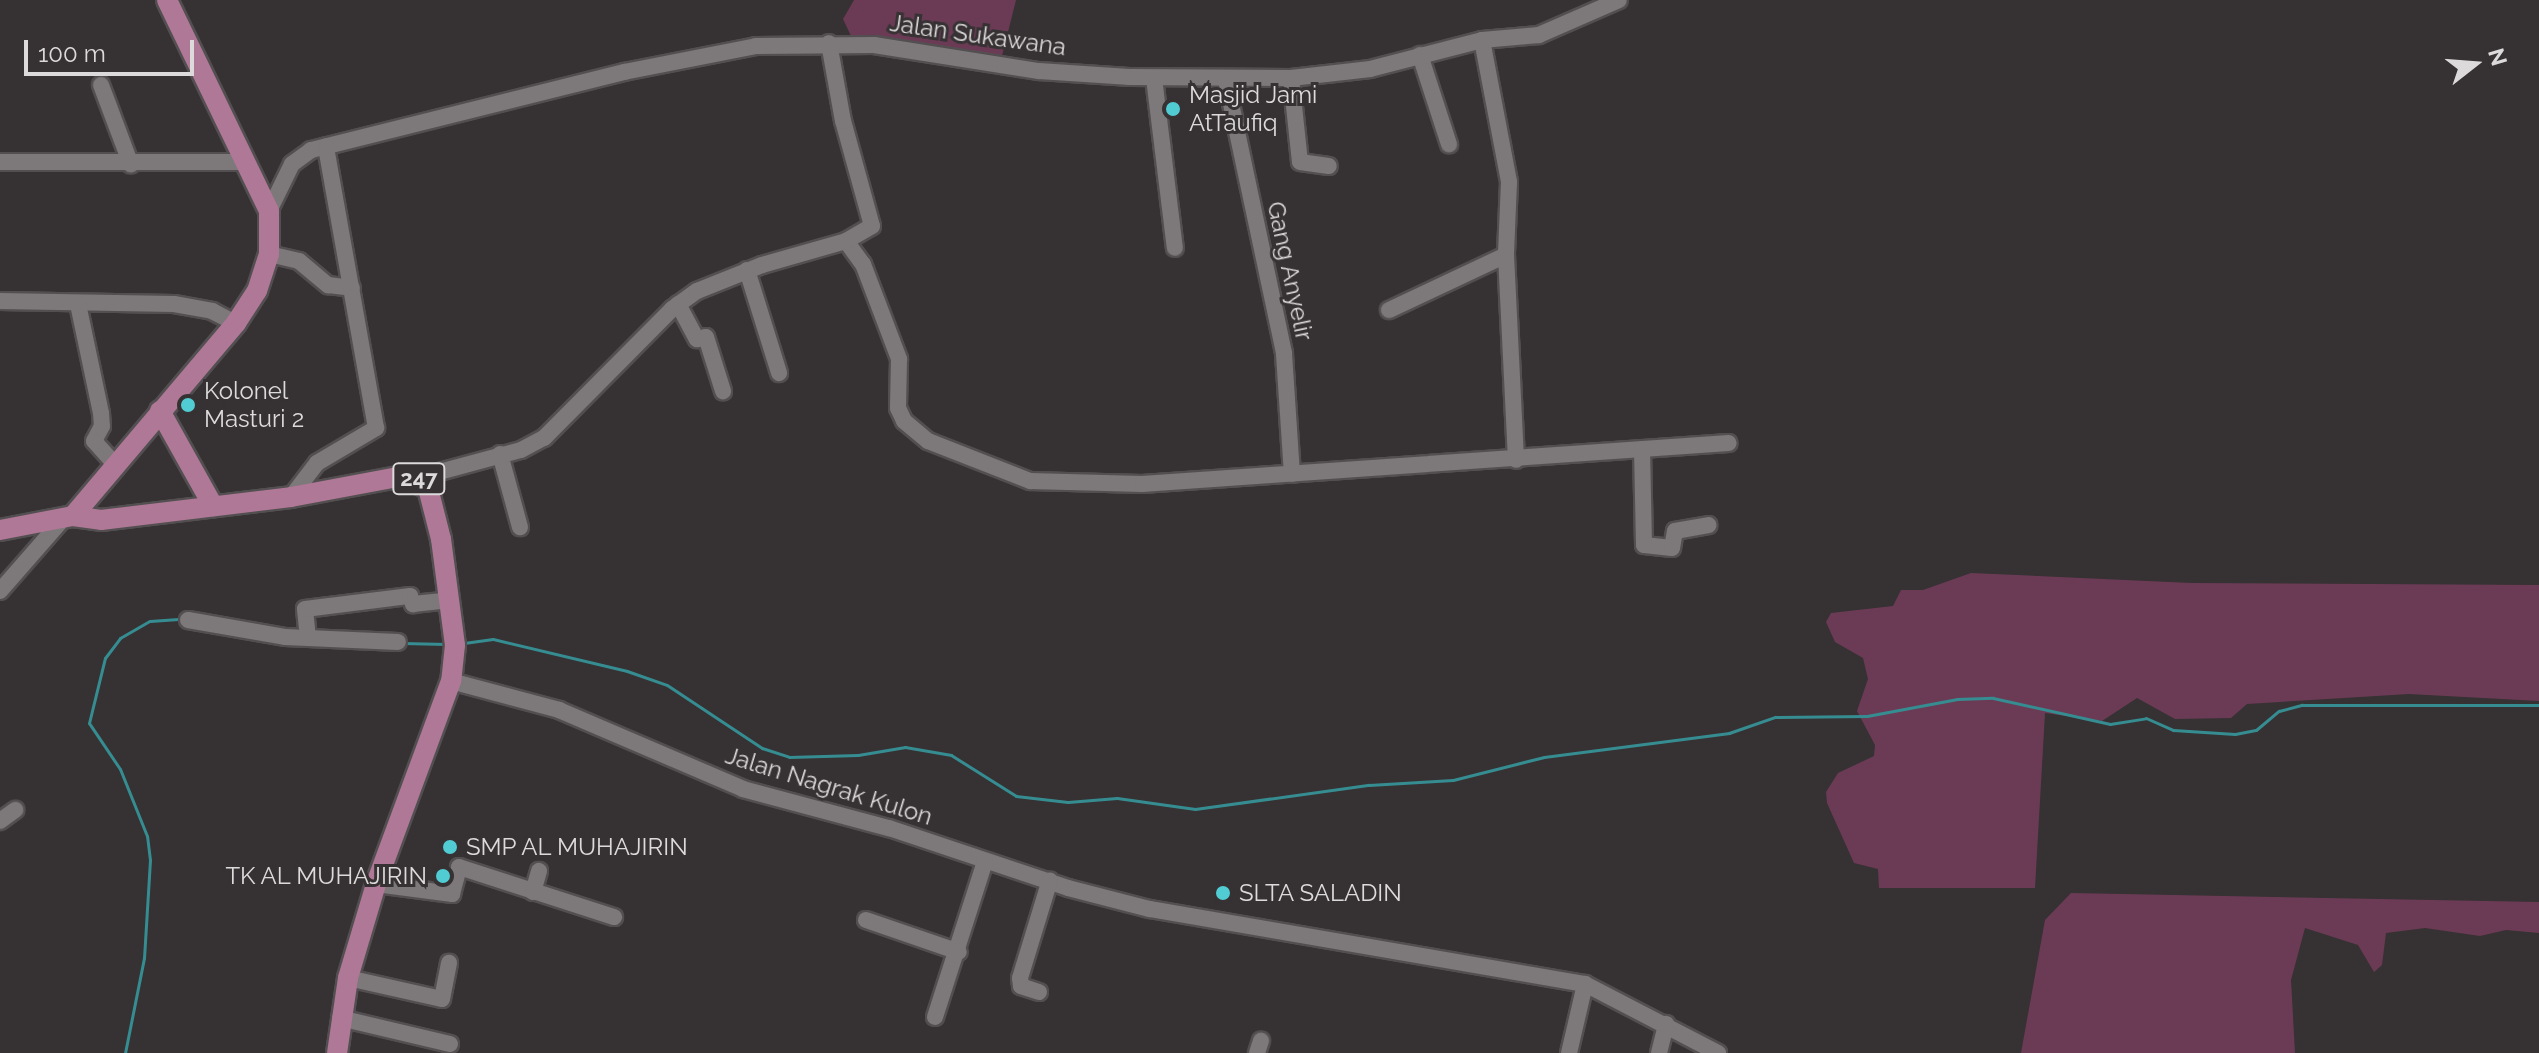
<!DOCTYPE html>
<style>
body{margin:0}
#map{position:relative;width:2539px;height:1053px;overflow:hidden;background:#363133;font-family:Raleway,sans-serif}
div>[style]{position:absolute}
.green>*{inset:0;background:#6b3b55}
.stream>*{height:3px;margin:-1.5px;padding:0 1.5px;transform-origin:1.5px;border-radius:1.5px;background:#368d91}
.roads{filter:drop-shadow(2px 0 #534f51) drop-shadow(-2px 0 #534f51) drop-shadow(0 2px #534f51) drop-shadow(0 -2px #534f51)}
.minor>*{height:16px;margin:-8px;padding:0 8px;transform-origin:8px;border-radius:8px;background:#7d787a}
.major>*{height:20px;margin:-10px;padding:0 10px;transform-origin:10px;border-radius:10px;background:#af7896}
.dots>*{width:22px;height:22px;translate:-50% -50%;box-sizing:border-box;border:4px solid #363133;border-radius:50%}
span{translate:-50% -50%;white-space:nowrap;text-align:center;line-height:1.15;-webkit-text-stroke:6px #363133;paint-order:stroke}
.shield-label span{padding:2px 6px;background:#363133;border:2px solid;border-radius:6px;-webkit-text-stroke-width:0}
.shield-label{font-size:22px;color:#dddadb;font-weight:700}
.street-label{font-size:24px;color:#dddadb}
.poi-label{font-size:24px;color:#dddadb}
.left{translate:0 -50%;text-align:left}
.right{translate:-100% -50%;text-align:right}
.north{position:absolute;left:2435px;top:24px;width:80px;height:80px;-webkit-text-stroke:6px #363133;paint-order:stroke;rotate:73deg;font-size:22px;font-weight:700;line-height:32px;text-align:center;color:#dddadb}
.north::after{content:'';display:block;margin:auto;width:28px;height:36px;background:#dddadb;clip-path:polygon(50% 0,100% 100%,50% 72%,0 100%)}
.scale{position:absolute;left:24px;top:40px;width:170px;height:36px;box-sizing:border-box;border:4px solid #dddadb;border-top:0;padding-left:10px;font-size:24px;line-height:28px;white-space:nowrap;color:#dddadb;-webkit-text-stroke:6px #363133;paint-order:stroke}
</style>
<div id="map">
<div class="green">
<i style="clip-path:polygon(854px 0,1016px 0,1002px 56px,851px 36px,843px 19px)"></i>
<i style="clip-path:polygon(1971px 573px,2191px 583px,2539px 585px,2539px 701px,2409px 694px,2247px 704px,2231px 718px,2175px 719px,2137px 698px,2102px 721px,2045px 713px,2035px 888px,1879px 888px,1878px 869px,1854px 863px,1827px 803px,1826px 792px,1838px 773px,1874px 756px,1875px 745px,1857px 711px,1868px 679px,1863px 658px,1835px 642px,1826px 622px,1831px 613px,1893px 606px,1901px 590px,1923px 590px)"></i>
<i style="clip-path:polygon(2071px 893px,2539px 902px,2539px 933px,2506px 930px,2480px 936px,2425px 928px,2386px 933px,2382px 965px,2374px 972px,2358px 945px,2305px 928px,2291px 980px,2295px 1053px,2021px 1053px,2045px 920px)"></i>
</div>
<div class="stream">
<i style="left:402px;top:643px;width:44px;rotate:1.3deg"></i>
<i style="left:464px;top:643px;width:29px;rotate:-8deg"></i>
<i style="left:493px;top:639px;width:138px;rotate:13.4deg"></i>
<i style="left:627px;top:671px;width:42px;rotate:19.3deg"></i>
<i style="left:667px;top:685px;width:114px;rotate:33.6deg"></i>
<i style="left:762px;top:748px;width:28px;rotate:18deg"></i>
<i style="left:789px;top:757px;width:69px;rotate:-1.7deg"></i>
<i style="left:858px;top:755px;width:48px;rotate:-9.7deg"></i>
<i style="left:905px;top:747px;width:47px;rotate:9.9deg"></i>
<i style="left:951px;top:755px;width:77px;rotate:32.2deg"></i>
<i style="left:1016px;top:796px;width:52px;rotate:6.6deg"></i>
<i style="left:1068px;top:802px;width:49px;rotate:-4.7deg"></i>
<i style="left:1117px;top:798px;width:79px;rotate:8deg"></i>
<i style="left:1195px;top:809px;width:176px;rotate:-7.9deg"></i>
<i style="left:1369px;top:785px;width:84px;rotate:-3.4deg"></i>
<i style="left:1453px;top:780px;width:94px;rotate:-14.2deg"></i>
<i style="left:1544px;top:757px;width:187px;rotate:-7.4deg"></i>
<i style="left:1729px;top:733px;width:49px;rotate:-19.2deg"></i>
<i style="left:1775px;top:717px;width:92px;rotate:-0.6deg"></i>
<i style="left:1867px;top:716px;width:92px;rotate:-10.7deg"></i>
<i style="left:1957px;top:699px;width:36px;rotate:-2deg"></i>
<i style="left:1993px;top:698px;width:120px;rotate:12.5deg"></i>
<i style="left:2110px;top:724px;width:36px;rotate:-9deg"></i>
<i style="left:2146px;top:718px;width:30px;rotate:24deg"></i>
<i style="left:2173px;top:730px;width:62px;rotate:3.7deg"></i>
<i style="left:2235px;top:734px;width:21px;rotate:-11deg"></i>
<i style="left:2256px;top:730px;width:30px;rotate:-40deg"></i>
<i style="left:2279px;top:711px;width:24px;rotate:-15deg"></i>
<i style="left:2302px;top:705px;width:237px"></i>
<i style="left:125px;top:1053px;width:97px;rotate:-78.7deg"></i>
<i style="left:144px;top:958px;width:98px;rotate:-86.5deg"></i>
<i style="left:150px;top:860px;width:24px;rotate:-97deg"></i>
<i style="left:147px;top:836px;width:72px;rotate:-111.9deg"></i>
<i style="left:120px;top:769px;width:55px;rotate:-124deg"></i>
<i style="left:89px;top:723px;width:67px;rotate:-76.2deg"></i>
<i style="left:105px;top:658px;width:25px;rotate:-53deg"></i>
<i style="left:120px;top:638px;width:34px;rotate:-30deg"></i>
<i style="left:150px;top:621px;width:32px;rotate:-4deg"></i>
</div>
<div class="roads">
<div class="minor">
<i style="left:1482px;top:40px;width:145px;rotate:79.2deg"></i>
<i style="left:1509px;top:182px;width:73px;rotate:92.4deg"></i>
<i style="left:1506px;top:255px;width:205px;rotate:87.2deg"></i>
<i style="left:1420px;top:55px;width:94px;rotate:72deg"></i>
<i style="left:1154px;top:78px;width:171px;rotate:83deg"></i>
<i style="left:1291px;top:78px;width:84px;rotate:83.9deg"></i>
<i style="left:1300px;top:162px;width:29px;rotate:8deg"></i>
<i style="left:1226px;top:80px;width:280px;rotate:78deg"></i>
<i style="left:1284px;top:354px;width:120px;rotate:86.2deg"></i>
<i style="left:101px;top:85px;width:85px;rotate:69.4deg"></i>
<i style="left:0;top:162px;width:246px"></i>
<i style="left:269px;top:211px;width:52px;rotate:-63.9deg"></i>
<i style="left:292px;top:164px;width:24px;rotate:-36deg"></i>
<i style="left:311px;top:150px;width:323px;rotate:-14deg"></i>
<i style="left:624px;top:72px;width:135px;rotate:-11.1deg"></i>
<i style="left:756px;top:46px;width:118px;rotate:-0.5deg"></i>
<i style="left:874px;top:45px;width:167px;rotate:9deg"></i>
<i style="left:1039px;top:71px;width:91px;rotate:3.8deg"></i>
<i style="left:1130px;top:77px;width:161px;rotate:0.4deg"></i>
<i style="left:1291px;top:78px;width:80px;rotate:-6.5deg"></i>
<i style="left:1370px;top:69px;width:116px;rotate:-14.5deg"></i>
<i style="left:1482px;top:40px;width:57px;rotate:-5deg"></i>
<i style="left:1539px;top:35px;width:87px;rotate:-23.6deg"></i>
<i style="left:846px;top:241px;width:29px;rotate:54deg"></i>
<i style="left:863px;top:264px;width:102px;rotate:69.2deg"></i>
<i style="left:899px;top:359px;width:49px;rotate:91.2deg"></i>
<i style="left:898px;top:408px;width:14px;rotate:65deg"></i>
<i style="left:904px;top:421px;width:31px;rotate:40deg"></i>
<i style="left:928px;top:441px;width:110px;rotate:21.4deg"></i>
<i style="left:1030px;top:481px;width:112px;rotate:1.5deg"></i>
<i style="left:1142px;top:484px;width:588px;rotate:-4deg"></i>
<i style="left:269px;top:254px;width:31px;rotate:13deg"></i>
<i style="left:299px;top:261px;width:38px;rotate:40deg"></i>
<i style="left:328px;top:285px;width:24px;rotate:7deg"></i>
<i style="left:747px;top:270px;width:108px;rotate:72.7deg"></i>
<i style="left:0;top:301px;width:174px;rotate:1deg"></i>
<i style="left:174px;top:304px;width:39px;rotate:10deg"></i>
<i style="left:212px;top:311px;width:27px;rotate:27deg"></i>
<i style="left:78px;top:304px;width:111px;rotate:78.1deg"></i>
<i style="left:101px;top:413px;width:13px;rotate:86deg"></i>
<i style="left:102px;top:426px;width:17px;rotate:118deg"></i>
<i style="left:94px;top:441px;width:30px;rotate:48deg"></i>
<i style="left:678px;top:304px;width:40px;rotate:62deg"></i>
<i style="left:697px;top:339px;width:9px;rotate:-13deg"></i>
<i style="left:706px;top:337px;width:57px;rotate:72.5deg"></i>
<i style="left:1389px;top:310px;width:129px;rotate:-25.2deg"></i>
<i style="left:1642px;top:449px;width:96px;rotate:88.8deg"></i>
<i style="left:1644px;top:545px;width:28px;rotate:6deg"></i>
<i style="left:1672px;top:548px;width:17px;rotate:-80deg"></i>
<i style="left:1675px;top:531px;width:34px;rotate:-10deg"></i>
<i style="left:500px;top:454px;width:76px;rotate:74.7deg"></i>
<i style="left:417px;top:478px;width:108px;rotate:-15.1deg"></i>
<i style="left:521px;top:450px;width:26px;rotate:-28deg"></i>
<i style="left:544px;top:438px;width:182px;rotate:-45.2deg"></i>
<i style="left:672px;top:309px;width:31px;rotate:-36deg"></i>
<i style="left:697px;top:291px;width:70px;rotate:-21.8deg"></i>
<i style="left:762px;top:265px;width:87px;rotate:-15.9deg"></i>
<i style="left:846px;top:241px;width:30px;rotate:-30deg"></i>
<i style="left:872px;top:226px;width:109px;rotate:-105.4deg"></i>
<i style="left:843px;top:121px;width:79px;rotate:-100.2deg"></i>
<i style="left:291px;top:497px;width:43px;rotate:-52.6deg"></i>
<i style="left:317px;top:463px;width:69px;rotate:-30.7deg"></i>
<i style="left:376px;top:428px;width:286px;rotate:-100.1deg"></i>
<i style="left:0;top:591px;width:93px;rotate:-48.9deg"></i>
<i style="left:188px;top:620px;width:98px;rotate:9.9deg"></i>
<i style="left:285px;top:637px;width:113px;rotate:2.5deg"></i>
<i style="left:308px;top:638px;width:29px;rotate:-96deg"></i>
<i style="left:305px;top:609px;width:106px;rotate:-7.1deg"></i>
<i style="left:410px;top:596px;width:9px;rotate:69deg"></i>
<i style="left:413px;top:604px;width:37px;rotate:-6deg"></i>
<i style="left:451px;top:681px;width:112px;rotate:15deg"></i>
<i style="left:559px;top:710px;width:200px;rotate:23.2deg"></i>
<i style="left:743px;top:789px;width:151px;rotate:15deg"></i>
<i style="left:889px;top:828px;width:189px;rotate:18.5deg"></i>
<i style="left:1068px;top:888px;width:85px;rotate:14.4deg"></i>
<i style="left:1150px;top:909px;width:441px;rotate:9.8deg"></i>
<i style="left:1585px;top:984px;width:150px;rotate:27.4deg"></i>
<i style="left:0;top:821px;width:19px;rotate:-36deg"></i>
<i style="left:376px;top:884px;width:77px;rotate:7.5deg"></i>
<i style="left:452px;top:894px;width:28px;rotate:-75deg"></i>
<i style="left:459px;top:867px;width:163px;rotate:17.9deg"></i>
<i style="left:533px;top:892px;width:22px;rotate:-74deg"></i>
<i style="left:866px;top:920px;width:98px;rotate:19deg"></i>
<i style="left:348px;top:978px;width:96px;rotate:12.6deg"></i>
<i style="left:442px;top:999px;width:37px;rotate:-79deg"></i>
<i style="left:1039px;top:992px;width:19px;rotate:-162deg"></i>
<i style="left:1021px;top:986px;width:8px;rotate:-97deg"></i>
<i style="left:1020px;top:978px;width:102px;rotate:-73deg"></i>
<i style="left:935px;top:1017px;width:164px;rotate:-72.2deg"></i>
<i style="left:340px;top:1018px;width:113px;rotate:13.3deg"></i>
<i style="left:1257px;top:1053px;width:13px;rotate:-72deg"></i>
<i style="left:1569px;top:1053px;width:71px;rotate:-76.9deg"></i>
<i style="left:1659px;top:1053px;width:30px;rotate:-76deg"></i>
</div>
<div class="major">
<i style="left:160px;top:411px;width:109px;rotate:60.8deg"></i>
<i style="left:73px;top:516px;width:28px;rotate:8deg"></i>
<i style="left:101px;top:520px;width:191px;rotate:-6.9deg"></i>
<i style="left:291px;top:497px;width:114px;rotate:-10.6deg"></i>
<i style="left:403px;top:476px;width:28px;rotate:26deg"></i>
<i style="left:428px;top:488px;width:53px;rotate:75.7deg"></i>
<i style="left:441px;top:539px;width:107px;rotate:82.5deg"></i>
<i style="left:455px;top:645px;width:36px;rotate:96deg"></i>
<i style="left:451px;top:681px;width:216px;rotate:110.3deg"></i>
<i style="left:376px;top:884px;width:98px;rotate:106.6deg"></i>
<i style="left:348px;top:978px;width:76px;rotate:98.3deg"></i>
<i style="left:0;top:530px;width:74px;rotate:-10.9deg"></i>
<i style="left:73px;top:516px;width:253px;rotate:-49.8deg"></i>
<i style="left:236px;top:323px;width:38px;rotate:-57deg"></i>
<i style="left:257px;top:291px;width:39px;rotate:-72deg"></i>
<i style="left:269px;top:254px;width:43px;rotate:-90deg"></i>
<i style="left:269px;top:211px;width:234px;rotate:-115.8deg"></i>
</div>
</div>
<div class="dots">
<i style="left:1173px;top:109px;background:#51ccd2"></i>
<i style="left:188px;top:405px;background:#51ccd2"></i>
<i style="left:450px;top:847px;background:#51ccd2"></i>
<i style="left:443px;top:876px;background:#51ccd2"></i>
<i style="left:1223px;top:893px;background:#51ccd2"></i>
</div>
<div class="shield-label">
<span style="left:419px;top:479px">247</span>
</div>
<div class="street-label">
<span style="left:978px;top:35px;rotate:8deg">Jalan Sukawana</span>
<span style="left:1290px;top:271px;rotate:78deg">Gang Anyelir</span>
<span style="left:829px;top:786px;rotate:17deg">Jalan Nagrak Kulon</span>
</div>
<div class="poi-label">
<span class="left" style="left:1189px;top:109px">Masjid Jami<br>AtTaufiq</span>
<span class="left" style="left:204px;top:405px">Kolonel<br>Masturi 2</span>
<span class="left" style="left:466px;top:847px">SMP AL MUHAJIRIN</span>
<span class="right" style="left:427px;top:876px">TK AL MUHAJIRIN</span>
<span class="left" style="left:1239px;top:893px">SLTA SALADIN</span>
</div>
<div class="north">N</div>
<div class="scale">100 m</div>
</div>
